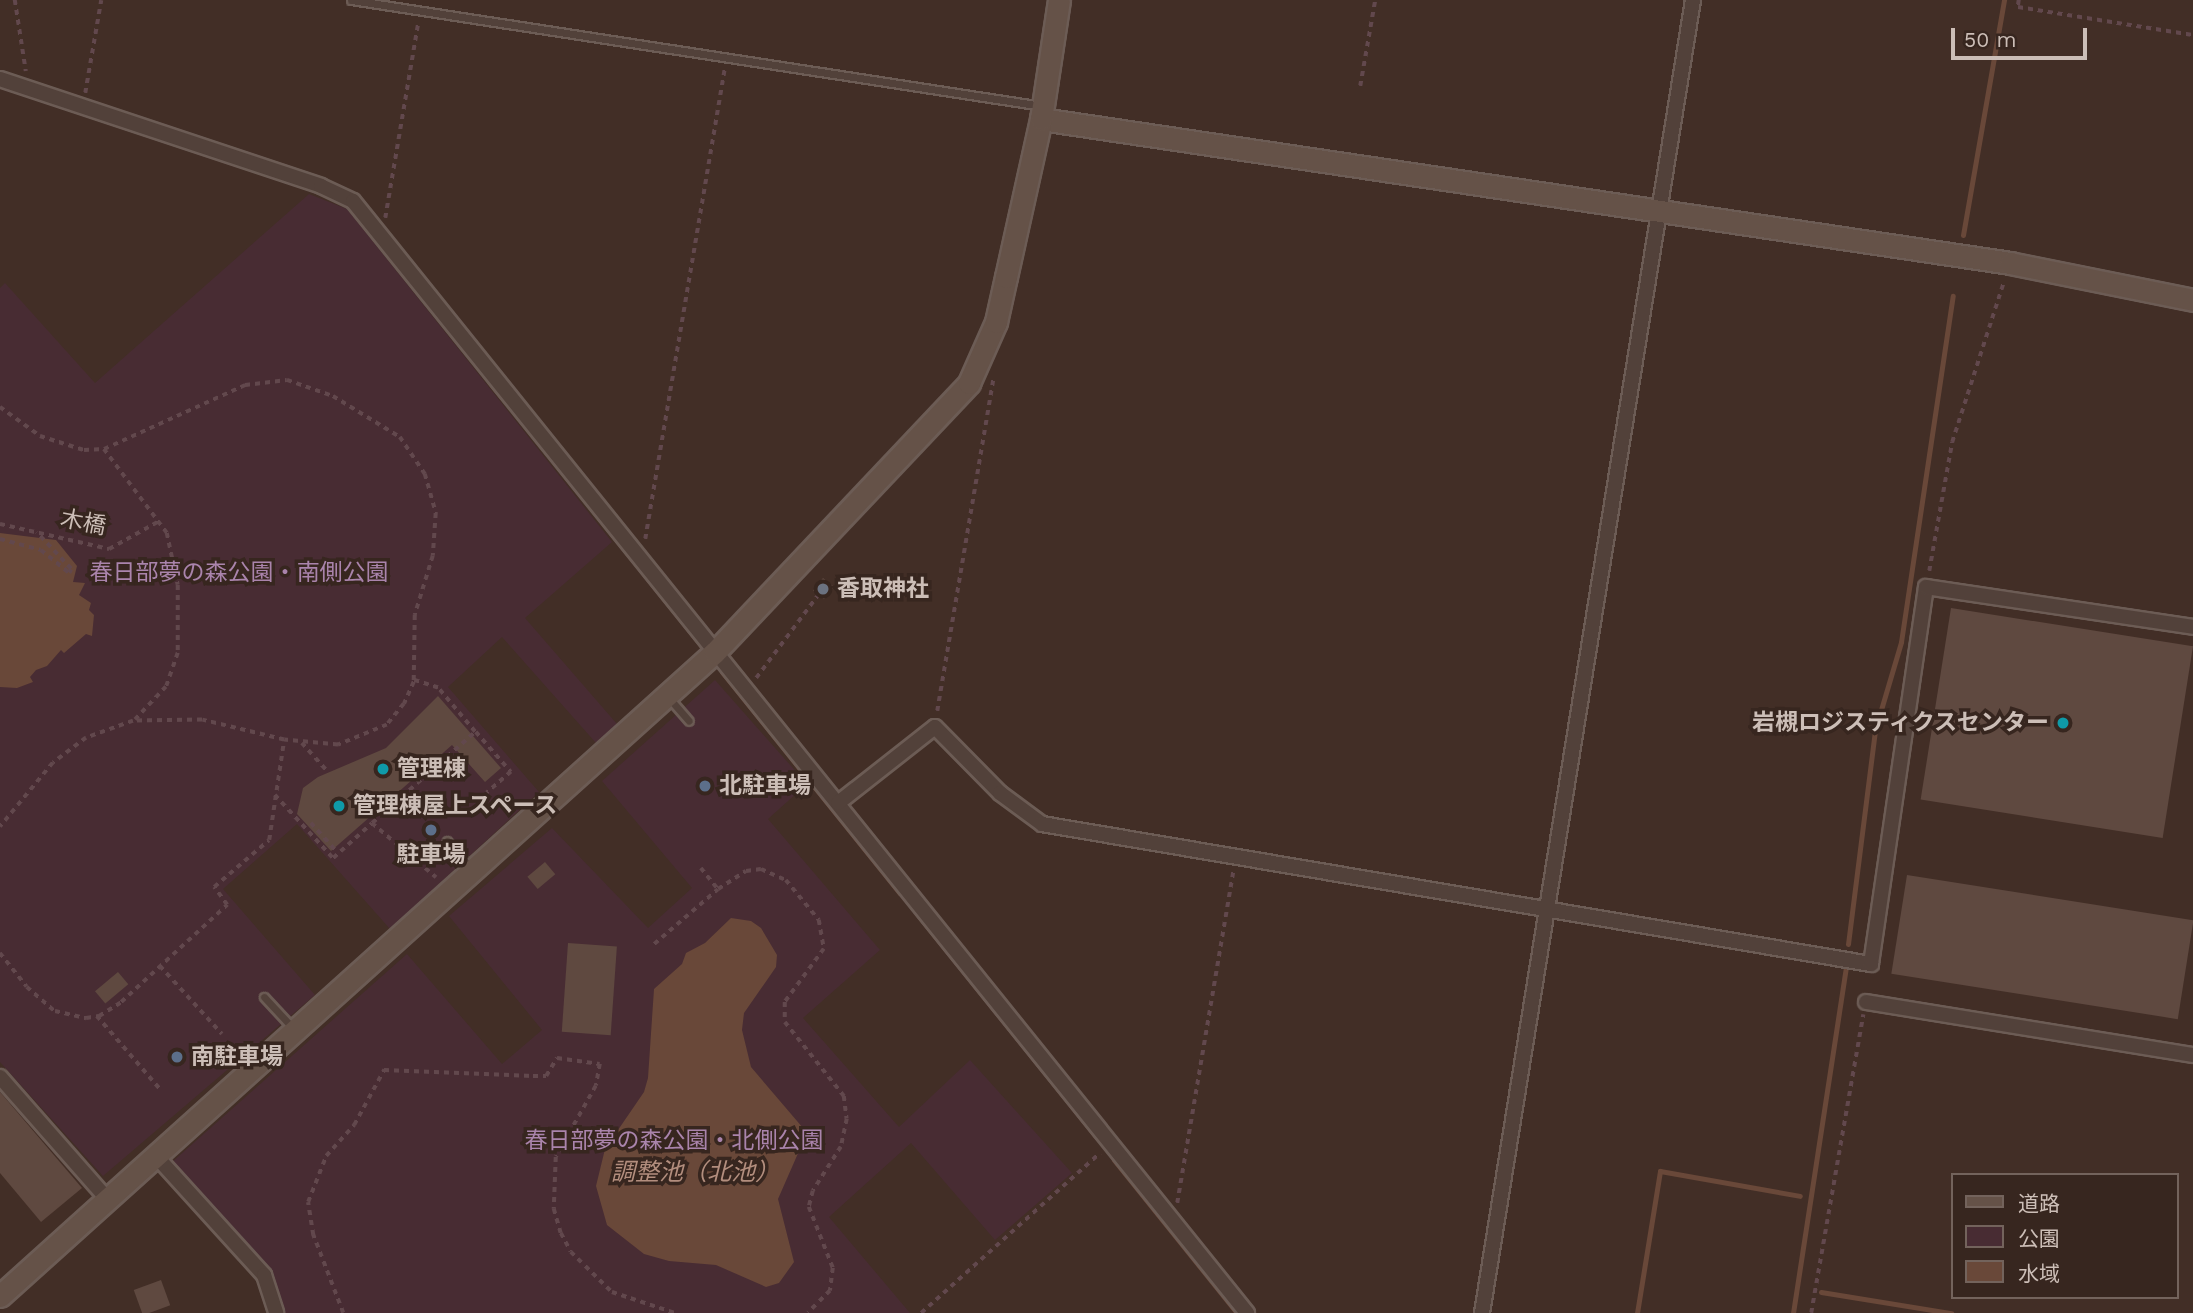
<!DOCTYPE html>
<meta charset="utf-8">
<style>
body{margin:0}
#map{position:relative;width:2193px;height:1313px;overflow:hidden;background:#422e26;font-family:"Work Sans","Noto Sans JP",sans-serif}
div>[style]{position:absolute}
.green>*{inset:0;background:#482c33}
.water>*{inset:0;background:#694839}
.stream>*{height:5px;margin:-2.5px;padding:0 2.5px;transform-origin:2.5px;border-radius:2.5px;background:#694839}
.building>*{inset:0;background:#5f4940;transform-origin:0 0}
.path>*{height:3.5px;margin-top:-1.75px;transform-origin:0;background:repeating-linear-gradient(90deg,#62484d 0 5px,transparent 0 10px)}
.roads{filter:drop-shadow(2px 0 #6c5c55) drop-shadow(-2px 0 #6c5c55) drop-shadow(0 2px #6c5c55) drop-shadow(0 -2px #6c5c55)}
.lane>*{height:7px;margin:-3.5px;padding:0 3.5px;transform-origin:3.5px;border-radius:3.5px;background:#52413a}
.street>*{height:14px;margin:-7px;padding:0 7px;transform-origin:7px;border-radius:7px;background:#52413a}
.secondary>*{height:21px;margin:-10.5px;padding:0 10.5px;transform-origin:10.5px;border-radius:10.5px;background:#655248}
.dots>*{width:19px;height:19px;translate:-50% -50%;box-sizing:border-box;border:4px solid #37261f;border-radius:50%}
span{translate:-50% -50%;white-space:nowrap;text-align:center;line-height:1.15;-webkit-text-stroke:7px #37261f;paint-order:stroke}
.street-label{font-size:23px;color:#ccbeb7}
.park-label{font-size:23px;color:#aa84ac}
.poi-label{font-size:23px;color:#ccbeb7;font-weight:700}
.left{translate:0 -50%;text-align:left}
.right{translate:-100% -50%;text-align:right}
.water-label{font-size:24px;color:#b38e7e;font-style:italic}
.legend{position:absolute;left:1951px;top:1173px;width:228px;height:126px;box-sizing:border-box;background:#37261f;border:2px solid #73635c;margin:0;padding:9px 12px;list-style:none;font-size:21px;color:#ccbeb7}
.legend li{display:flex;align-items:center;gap:14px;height:35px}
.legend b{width:35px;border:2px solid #73635c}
.scale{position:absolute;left:1951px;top:28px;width:136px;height:32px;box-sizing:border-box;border:4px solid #ccbeb7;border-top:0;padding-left:9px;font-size:21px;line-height:24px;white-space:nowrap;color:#ccbeb7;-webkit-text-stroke:5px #37261f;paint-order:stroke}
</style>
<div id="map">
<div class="green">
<i style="clip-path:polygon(309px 194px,347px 209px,612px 542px,525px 618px,617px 724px,596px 743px,502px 637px,448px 687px,539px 792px,390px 929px,297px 824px,223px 889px,315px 995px,103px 1176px,0 1062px,0 288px,5px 283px,95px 383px)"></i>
<i style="clip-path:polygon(715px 680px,807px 784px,768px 819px,880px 950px,803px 1018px,899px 1127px,970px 1060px,1072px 1173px,995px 1240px,911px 1143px,829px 1217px,910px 1313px,279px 1313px,268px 1274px,171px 1163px,407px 954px,502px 1064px,542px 1030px,449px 916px,552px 828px,648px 928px,692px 888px,602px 781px)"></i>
</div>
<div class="water">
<i style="clip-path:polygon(0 533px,56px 540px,77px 566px,73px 582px,85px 583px,79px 595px,91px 603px,89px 610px,94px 615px,92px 636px,86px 634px,64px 653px,61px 650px,47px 666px,36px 670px,30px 677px,33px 682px,17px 688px,0 687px)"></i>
<i style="clip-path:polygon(731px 918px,751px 921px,761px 928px,777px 955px,776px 967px,744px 1013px,742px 1030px,751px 1067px,803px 1128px,803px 1142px,778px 1199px,794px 1262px,779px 1283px,766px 1287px,716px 1265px,669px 1261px,644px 1254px,607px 1225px,596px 1186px,605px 1149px,644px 1092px,648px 1078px,654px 989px,682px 964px,686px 953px,705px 943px)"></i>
</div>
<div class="stream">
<i style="left:1963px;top:235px;width:239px;rotate:-80.1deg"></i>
<i style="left:489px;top:382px;width:25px;rotate:50deg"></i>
<i style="left:522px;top:422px;width:288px;rotate:51.3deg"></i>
<i style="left:722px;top:672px;width:284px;rotate:51.2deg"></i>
<i style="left:917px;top:914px;width:287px;rotate:51.2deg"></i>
<i style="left:1848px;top:944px;width:216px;rotate:-82.8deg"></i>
<i style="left:1875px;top:730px;width:92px;rotate:-73.5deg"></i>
<i style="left:1901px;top:642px;width:350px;rotate:-81.5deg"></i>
<i style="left:1114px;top:1160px;width:196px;rotate:51.2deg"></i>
<i style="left:1821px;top:1292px;width:132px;rotate:9.2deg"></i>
<i style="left:1637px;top:1313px;width:144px;rotate:-80.8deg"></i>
<i style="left:1660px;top:1171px;width:142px;rotate:10.1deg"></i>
<i style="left:1793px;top:1313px;width:357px;rotate:-81.3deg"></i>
</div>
<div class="building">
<i style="left:823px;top:578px;width:14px;height:16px;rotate:39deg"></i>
<i style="left:1951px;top:608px;width:245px;height:194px;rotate:9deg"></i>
<i style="clip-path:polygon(438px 696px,501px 768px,485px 782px,452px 745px,331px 851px,297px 814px,303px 788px,318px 777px,386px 748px)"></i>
<i style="left:545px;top:862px;width:16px;height:23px;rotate:50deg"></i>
<i style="left:1907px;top:875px;width:290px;height:100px;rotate:9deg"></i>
<i style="left:568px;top:943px;width:49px;height:89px;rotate:4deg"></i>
<i style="left:118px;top:972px;width:16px;height:30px;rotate:50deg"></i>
<i style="clip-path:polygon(0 1092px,82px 1188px,41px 1222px,0 1173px)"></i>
<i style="left:161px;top:1280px;width:27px;height:29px;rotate:70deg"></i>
</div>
<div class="path">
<i style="left:15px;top:0;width:72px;rotate:81.2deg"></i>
<i style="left:2019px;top:0;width:7px;rotate:98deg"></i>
<i style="left:2018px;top:7px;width:177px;rotate:9.1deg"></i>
<i style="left:1360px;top:86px;width:87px;rotate:-80.1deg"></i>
<i style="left:85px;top:93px;width:94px;rotate:-80.2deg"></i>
<i style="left:385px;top:218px;width:199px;rotate:-80.4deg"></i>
<i style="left:0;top:407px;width:49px;rotate:35.9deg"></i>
<i style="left:40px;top:436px;width:46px;rotate:17.7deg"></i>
<i style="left:84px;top:450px;width:20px;rotate:-3deg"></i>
<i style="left:104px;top:449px;width:155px;rotate:-24.4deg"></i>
<i style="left:245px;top:385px;width:42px;rotate:-6.8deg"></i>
<i style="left:287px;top:380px;width:49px;rotate:19.2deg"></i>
<i style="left:333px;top:396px;width:79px;rotate:31.5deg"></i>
<i style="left:400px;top:437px;width:45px;rotate:56deg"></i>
<i style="left:425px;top:474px;width:41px;rotate:74.2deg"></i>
<i style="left:436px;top:513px;width:43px;rotate:94deg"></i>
<i style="left:433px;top:556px;width:62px;rotate:107deg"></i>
<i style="left:415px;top:615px;width:67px;rotate:90.9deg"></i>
<i style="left:414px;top:682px;width:24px;rotate:114deg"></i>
<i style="left:404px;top:704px;width:27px;rotate:129deg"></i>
<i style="left:387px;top:725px;width:53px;rotate:157.8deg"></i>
<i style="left:338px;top:745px;width:54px;rotate:-174.7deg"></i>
<i style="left:284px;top:740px;width:84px;rotate:-166.3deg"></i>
<i style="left:202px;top:720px;width:69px;rotate:179.2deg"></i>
<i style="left:133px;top:721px;width:50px;rotate:160.1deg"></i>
<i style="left:86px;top:738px;width:41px;rotate:142.9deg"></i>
<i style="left:53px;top:763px;width:83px;rotate:129.6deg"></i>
<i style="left:104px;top:449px;width:105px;rotate:53.1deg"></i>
<i style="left:167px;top:533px;width:53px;rotate:78.1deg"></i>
<i style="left:178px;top:585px;width:68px;rotate:90deg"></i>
<i style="left:178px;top:653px;width:36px;rotate:109deg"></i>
<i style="left:166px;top:687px;width:45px;rotate:133.2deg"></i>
<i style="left:0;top:524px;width:112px;rotate:12.9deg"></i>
<i style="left:109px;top:549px;width:57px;rotate:-29.2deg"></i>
<i style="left:0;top:539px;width:42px;rotate:15deg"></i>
<i style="left:41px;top:550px;width:36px;rotate:39deg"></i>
<i style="left:69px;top:573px;width:4px;rotate:-63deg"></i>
<i style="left:71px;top:569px;width:50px;rotate:-133.4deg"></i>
<i style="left:645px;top:539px;width:476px;rotate:-80.4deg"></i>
<i style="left:1929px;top:571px;width:131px;rotate:-79.9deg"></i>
<i style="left:1952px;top:442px;width:169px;rotate:-72.1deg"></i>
<i style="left:756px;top:678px;width:104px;rotate:-53.2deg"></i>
<i style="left:937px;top:711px;width:336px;rotate:-80.4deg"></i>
<i style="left:476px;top:732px;width:53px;rotate:48.8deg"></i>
<i style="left:511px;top:772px;width:32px;rotate:139deg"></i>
<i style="left:302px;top:743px;width:36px;rotate:48deg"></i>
<i style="left:275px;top:795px;width:86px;rotate:47.4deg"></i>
<i style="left:333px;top:858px;width:52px;rotate:-41.9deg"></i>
<i style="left:372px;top:823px;width:84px;rotate:40.2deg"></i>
<i style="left:311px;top:823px;width:40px;rotate:48deg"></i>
<i style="left:372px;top:823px;width:137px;rotate:-41.5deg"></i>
<i style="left:475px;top:732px;width:57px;rotate:-130.1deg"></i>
<i style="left:438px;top:688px;width:25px;rotate:-162deg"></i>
<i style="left:701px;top:868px;width:27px;rotate:51deg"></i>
<i style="left:654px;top:944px;width:84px;rotate:-40.7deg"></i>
<i style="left:718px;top:889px;width:33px;rotate:-33deg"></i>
<i style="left:746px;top:871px;width:15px;rotate:-8deg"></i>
<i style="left:761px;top:869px;width:27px;rotate:24deg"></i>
<i style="left:786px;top:880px;width:52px;rotate:50.5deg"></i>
<i style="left:819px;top:920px;width:29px;rotate:80deg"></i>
<i style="left:824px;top:949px;width:66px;rotate:126.3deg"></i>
<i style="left:785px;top:1002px;width:20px;rotate:90deg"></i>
<i style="left:785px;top:1022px;width:95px;rotate:51.4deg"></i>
<i style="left:844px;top:1096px;width:23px;rotate:83deg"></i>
<i style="left:847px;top:1119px;width:29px;rotate:102deg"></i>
<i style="left:841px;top:1147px;width:52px;rotate:122.5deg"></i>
<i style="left:813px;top:1191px;width:16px;rotate:104deg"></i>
<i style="left:809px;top:1207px;width:66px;rotate:68.5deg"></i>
<i style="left:833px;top:1268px;width:23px;rotate:97deg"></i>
<i style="left:830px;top:1291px;width:31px;rotate:135deg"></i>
<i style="left:0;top:953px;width:43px;rotate:51.5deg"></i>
<i style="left:27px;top:987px;width:37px;rotate:41deg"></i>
<i style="left:55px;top:1011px;width:32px;rotate:13deg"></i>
<i style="left:86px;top:1018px;width:13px;rotate:-9deg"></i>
<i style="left:99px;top:1016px;width:26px;rotate:-32deg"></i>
<i style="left:121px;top:1002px;width:144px;rotate:-42.5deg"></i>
<i style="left:227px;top:905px;width:22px;rotate:-126deg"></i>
<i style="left:214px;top:887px;width:72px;rotate:-40.5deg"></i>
<i style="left:269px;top:840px;width:101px;rotate:-81.5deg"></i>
<i style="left:160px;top:966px;width:92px;rotate:47.6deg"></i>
<i style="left:97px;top:1016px;width:96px;rotate:49.2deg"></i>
<i style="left:1177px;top:1203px;width:336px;rotate:-80.4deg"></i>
<i style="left:343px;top:1313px;width:84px;rotate:-111deg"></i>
<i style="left:313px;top:1235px;width:33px;rotate:-99deg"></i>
<i style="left:308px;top:1202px;width:49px;rotate:-68.6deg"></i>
<i style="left:326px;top:1156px;width:42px;rotate:-47.9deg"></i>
<i style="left:354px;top:1125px;width:63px;rotate:-61.4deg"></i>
<i style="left:384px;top:1070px;width:149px;rotate:2.3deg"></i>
<i style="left:533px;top:1076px;width:13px"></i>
<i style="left:546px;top:1076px;width:21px;rotate:-59deg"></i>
<i style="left:557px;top:1058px;width:43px;rotate:7.9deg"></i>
<i style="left:600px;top:1064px;width:22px;rotate:100deg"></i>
<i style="left:596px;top:1086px;width:81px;rotate:119.4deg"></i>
<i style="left:556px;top:1157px;width:52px;rotate:92.2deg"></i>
<i style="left:554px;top:1209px;width:25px;rotate:74deg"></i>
<i style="left:561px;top:1233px;width:21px;rotate:62deg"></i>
<i style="left:571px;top:1252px;width:57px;rotate:44.3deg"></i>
<i style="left:612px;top:1292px;width:66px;rotate:18.4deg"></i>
<i style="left:921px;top:1313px;width:240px;rotate:-41.8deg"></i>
<i style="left:1811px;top:1313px;width:303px;rotate:-80.1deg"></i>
</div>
<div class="roads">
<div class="lane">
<i style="left:351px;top:0;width:699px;rotate:8.72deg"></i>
<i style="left:669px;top:698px;width:30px;rotate:49deg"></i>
<i style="left:447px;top:841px;width:35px;rotate:49deg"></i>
<i style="left:264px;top:997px;width:41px;rotate:47deg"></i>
</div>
<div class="street">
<i style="left:0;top:79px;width:338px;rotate:18.4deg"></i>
<i style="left:321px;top:186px;width:35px;rotate:25deg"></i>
<i style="left:353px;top:201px;width:1427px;rotate:51.2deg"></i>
<i style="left:838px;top:803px;width:123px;rotate:-38.1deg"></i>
<i style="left:935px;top:727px;width:93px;rotate:45.4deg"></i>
<i style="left:1000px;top:793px;width:52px;rotate:36.4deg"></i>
<i style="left:1042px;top:824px;width:841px;rotate:9.59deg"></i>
<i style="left:1871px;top:964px;width:381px;rotate:-81.7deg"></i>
<i style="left:1926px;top:587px;width:270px;rotate:8.5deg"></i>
<i style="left:1866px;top:1002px;width:331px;rotate:9.2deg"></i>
<i style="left:0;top:1077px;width:162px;rotate:48.7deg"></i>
<i style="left:156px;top:1156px;width:161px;rotate:47.8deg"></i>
<i style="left:264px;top:1275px;width:40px;rotate:72deg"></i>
<i style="left:1482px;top:1313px;width:1330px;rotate:-80.87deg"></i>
</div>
<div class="secondary">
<i style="left:1041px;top:119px;width:980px;rotate:8.45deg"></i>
<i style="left:2010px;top:263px;width:187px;rotate:11.4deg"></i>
<i style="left:0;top:1296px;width:962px;rotate:-42.01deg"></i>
<i style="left:715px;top:652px;width:370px;rotate:-46.6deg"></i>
<i style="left:969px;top:383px;width:67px;rotate:-66.1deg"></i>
<i style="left:996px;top:322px;width:46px;rotate:-77.5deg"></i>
<i style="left:1006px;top:277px;width:162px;rotate:-77.5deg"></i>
<i style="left:1041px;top:119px;width:120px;rotate:-81.4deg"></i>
</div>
</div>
<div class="dots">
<i style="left:823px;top:589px;background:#6b7280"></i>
<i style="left:2063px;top:723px;background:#0f9aa8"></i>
<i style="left:383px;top:769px;background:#0f9aa8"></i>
<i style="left:705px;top:786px;background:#5c6f8a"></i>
<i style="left:339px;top:806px;background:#0f9aa8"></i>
<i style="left:431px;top:830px;background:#5c6f8a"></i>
<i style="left:177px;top:1057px;background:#5c6f8a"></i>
</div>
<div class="street-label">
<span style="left:83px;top:523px;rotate:11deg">木橋</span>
</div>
<div class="park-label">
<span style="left:239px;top:573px">春日部夢の森公園・南側公園</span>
<span style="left:674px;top:1141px">春日部夢の森公園・北側公園</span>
</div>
<div class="poi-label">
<span class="left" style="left:837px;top:589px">香取神社</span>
<span class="right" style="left:2049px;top:723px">岩槻ロジスティクスセンター</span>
<span class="left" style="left:397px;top:769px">管理棟</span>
<span class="left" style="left:719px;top:786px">北駐車場</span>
<span class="left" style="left:353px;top:806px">管理棟屋上スペース</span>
<span style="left:431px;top:855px">駐車場</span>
<span class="left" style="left:191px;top:1057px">南駐車場</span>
</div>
<div class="water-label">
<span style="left:695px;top:1173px">調整池（北池）</span>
</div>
<ul class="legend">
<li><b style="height:9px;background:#655248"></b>道路</li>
<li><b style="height:19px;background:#482c33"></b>公園</li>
<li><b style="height:19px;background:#694839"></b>水域</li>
</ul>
<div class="scale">50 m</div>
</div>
